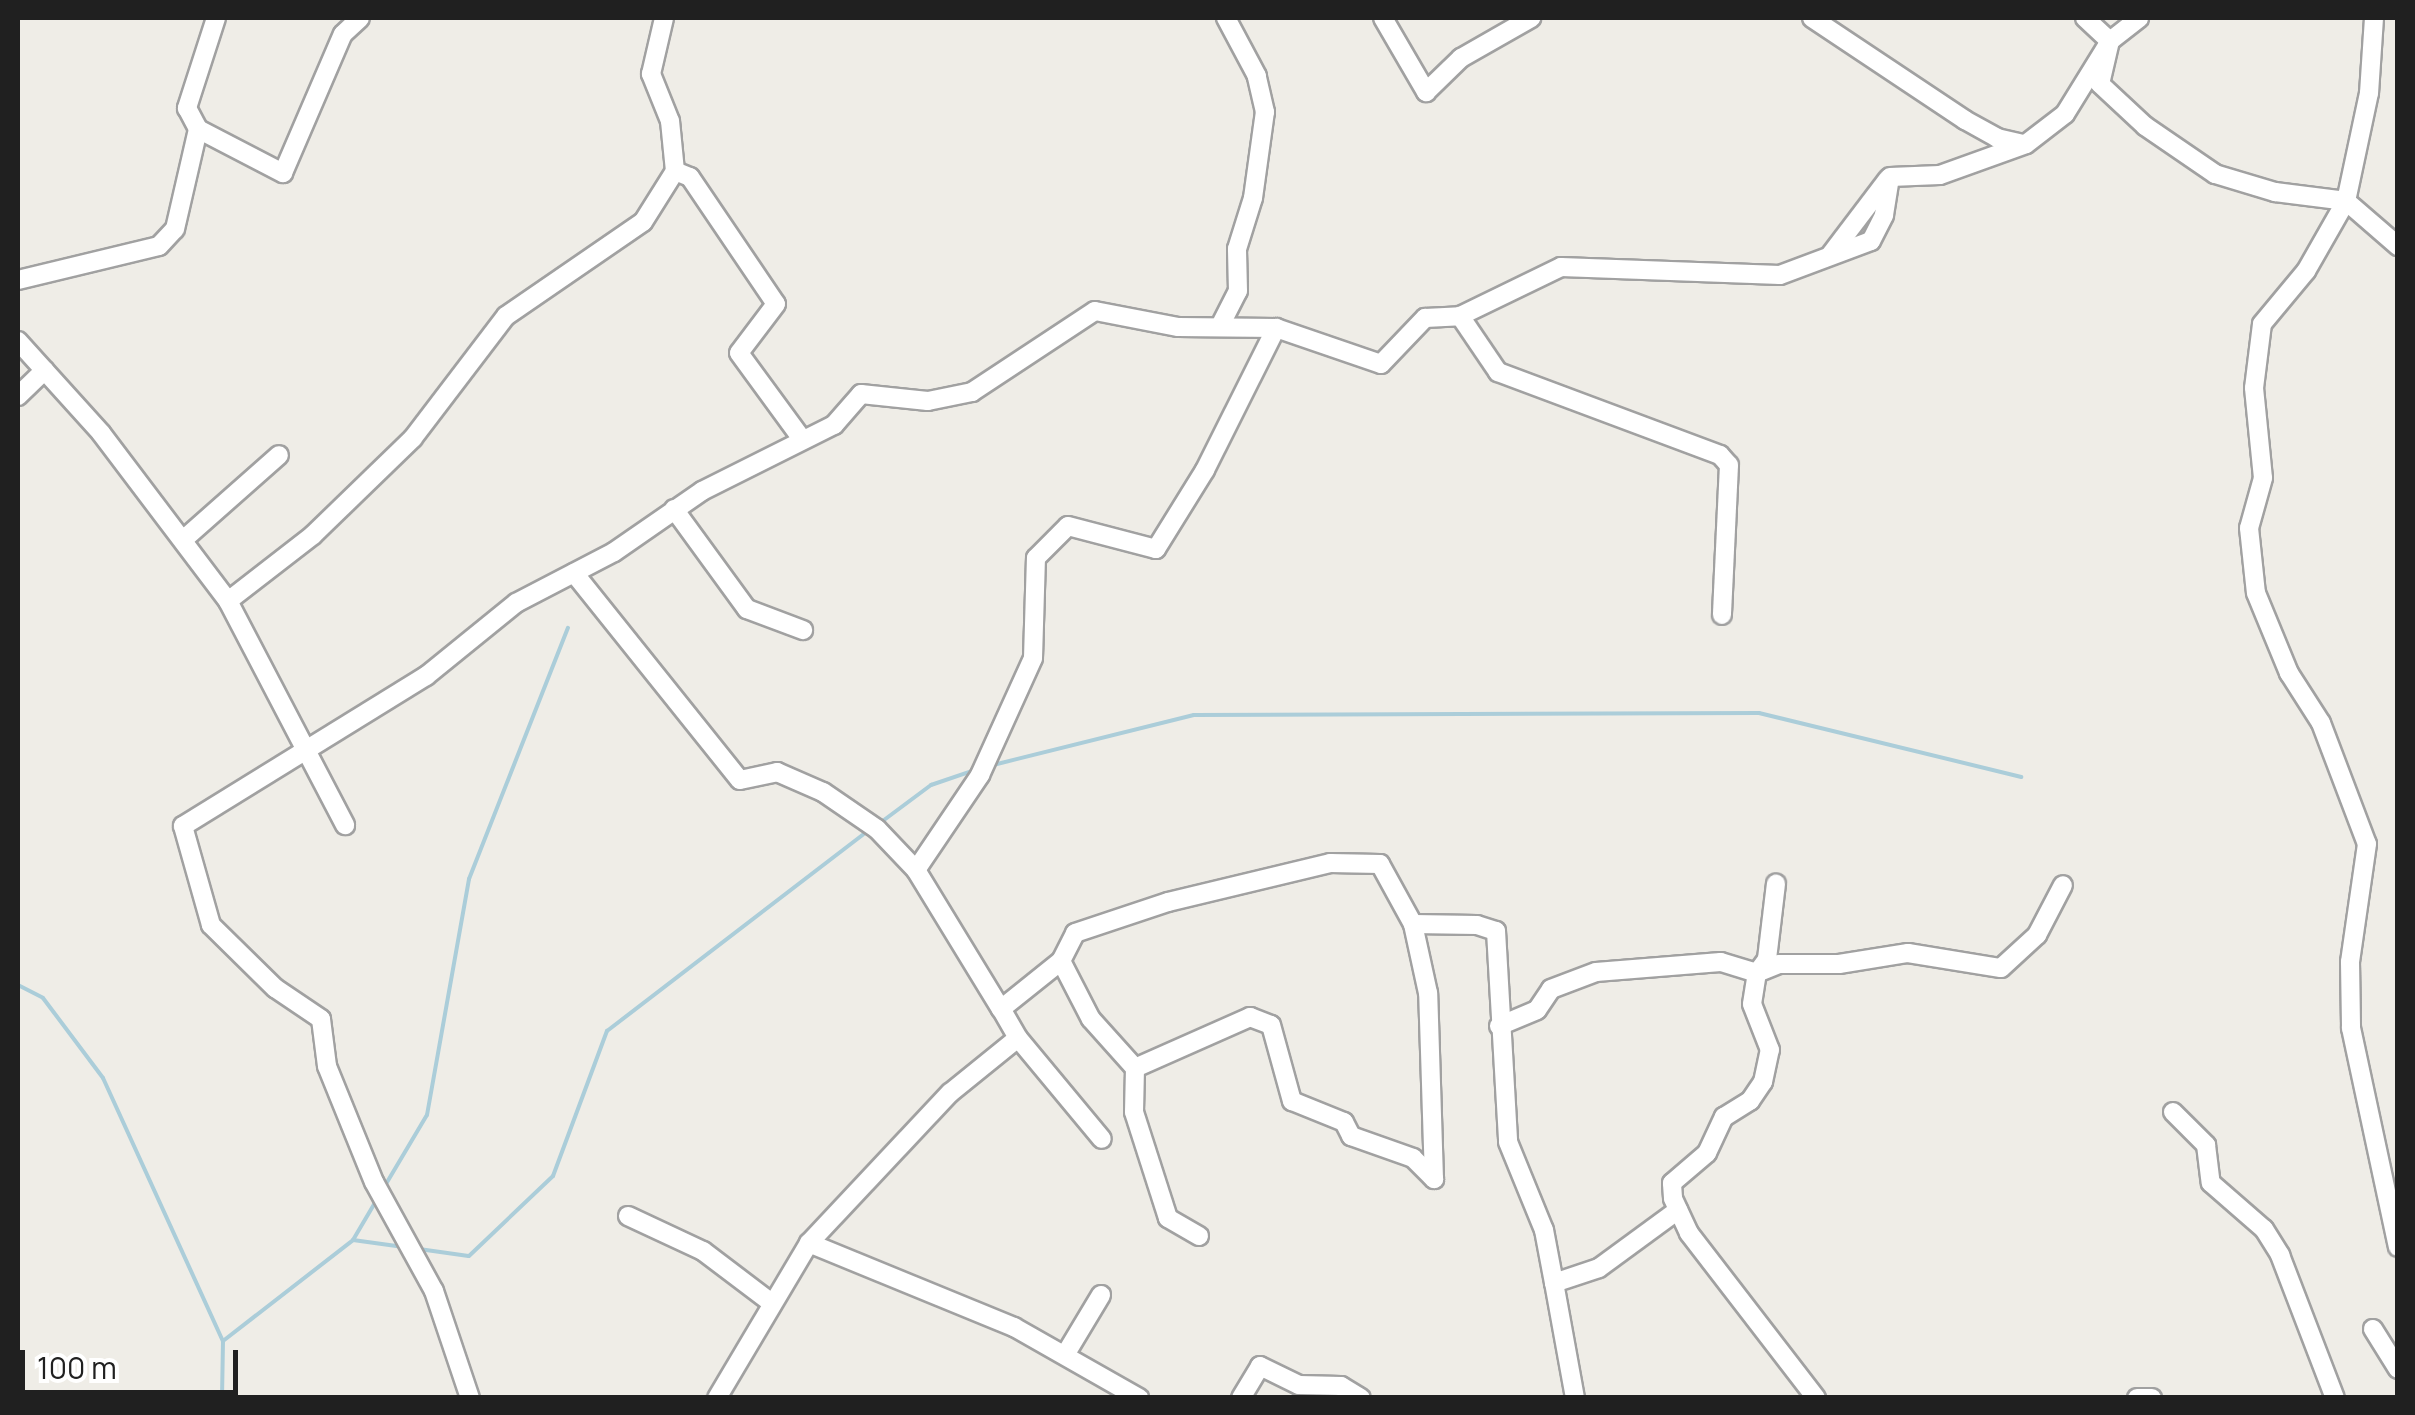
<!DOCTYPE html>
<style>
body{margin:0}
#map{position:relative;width:2415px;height:1415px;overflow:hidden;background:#efede7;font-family:Manrope,sans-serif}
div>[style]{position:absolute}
.stream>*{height:4px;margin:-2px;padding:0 2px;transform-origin:2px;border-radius:2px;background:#abcdd9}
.roads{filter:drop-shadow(2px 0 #a1a1a1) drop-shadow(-2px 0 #a1a1a1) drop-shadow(0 2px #a1a1a1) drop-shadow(0 -2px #a1a1a1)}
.minor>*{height:18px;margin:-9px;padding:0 9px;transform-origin:9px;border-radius:9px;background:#fff}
span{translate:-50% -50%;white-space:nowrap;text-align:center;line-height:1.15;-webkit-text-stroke:8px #fff;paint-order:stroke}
.frame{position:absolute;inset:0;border:20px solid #202020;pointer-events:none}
.scale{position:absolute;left:20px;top:1350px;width:218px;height:45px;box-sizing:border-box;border:5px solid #202020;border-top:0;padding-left:12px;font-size:30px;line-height:35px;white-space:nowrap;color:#202020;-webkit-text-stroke:8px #fff;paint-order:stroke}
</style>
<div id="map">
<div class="stream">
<i style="left:989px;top:766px;width:211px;rotate:-14deg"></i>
<i style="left:1194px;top:715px;width:565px;rotate:-0.2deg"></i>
<i style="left:1759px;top:713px;width:270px;rotate:13.7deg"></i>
<i style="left:880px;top:823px;width:64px;rotate:-36.7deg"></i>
<i style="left:931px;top:785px;width:46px;rotate:-18.8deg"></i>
<i style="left:18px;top:985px;width:28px;rotate:27deg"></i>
<i style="left:43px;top:998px;width:100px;rotate:53.1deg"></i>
<i style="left:103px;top:1078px;width:289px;rotate:65.5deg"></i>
<i style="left:383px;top:1189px;width:86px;rotate:-59.3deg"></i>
<i style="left:427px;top:1115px;width:240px;rotate:-79.9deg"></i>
<i style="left:469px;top:879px;width:270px;rotate:-68.5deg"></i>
<i style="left:353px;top:1240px;width:51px;rotate:7.8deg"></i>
<i style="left:419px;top:1249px;width:50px;rotate:8deg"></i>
<i style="left:469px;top:1256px;width:116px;rotate:-43.6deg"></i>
<i style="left:553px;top:1176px;width:155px;rotate:-69.6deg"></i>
<i style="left:607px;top:1031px;width:329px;rotate:-37.5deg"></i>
<i style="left:222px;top:1398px;width:57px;rotate:-89deg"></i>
<i style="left:223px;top:1341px;width:165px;rotate:-37.8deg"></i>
<i style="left:353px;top:1240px;width:45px;rotate:-59.5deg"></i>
</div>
<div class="roads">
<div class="minor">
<i style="left:216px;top:18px;width:95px;rotate:107.9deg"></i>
<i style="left:187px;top:108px;width:24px;rotate:62deg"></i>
<i style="left:198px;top:129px;width:96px;rotate:27.4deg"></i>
<i style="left:283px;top:173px;width:151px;rotate:-66.7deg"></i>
<i style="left:343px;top:34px;width:23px;rotate:-43deg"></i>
<i style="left:1383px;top:18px;width:86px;rotate:59.8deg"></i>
<i style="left:1426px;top:92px;width:49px;rotate:-44.2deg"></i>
<i style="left:1461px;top:58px;width:81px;rotate:-29.7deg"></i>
<i style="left:1812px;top:18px;width:184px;rotate:33.7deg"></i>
<i style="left:1965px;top:120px;width:37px;rotate:29deg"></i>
<i style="left:1997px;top:138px;width:28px;rotate:13deg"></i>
<i style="left:2085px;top:18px;width:34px;rotate:43deg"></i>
<i style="left:2110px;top:41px;width:44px;rotate:103.1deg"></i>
<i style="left:2100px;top:84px;width:62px;rotate:43deg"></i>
<i style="left:2145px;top:126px;width:85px;rotate:34.4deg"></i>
<i style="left:2215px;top:174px;width:63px;rotate:16.7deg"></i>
<i style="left:2275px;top:192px;width:72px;rotate:7.2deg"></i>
<i style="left:2346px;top:201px;width:69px;rotate:40.9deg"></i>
<i style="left:2374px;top:18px;width:75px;rotate:93.8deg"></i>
<i style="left:2369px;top:93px;width:110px;rotate:102deg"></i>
<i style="left:2346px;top:201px;width:81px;rotate:119.7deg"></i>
<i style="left:2306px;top:271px;width:69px;rotate:129.7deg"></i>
<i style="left:2262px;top:324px;width:64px;rotate:97.1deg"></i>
<i style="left:2254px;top:388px;width:90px;rotate:84.3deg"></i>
<i style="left:2263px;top:478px;width:52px;rotate:105.6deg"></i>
<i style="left:2249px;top:528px;width:65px;rotate:83.9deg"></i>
<i style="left:2256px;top:593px;width:87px;rotate:67.6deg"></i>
<i style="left:2289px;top:673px;width:59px;rotate:57.4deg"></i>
<i style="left:2321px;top:723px;width:129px;rotate:69.2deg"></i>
<i style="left:2367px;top:844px;width:119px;rotate:98.2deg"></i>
<i style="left:2350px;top:962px;width:66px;rotate:89.1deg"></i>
<i style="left:2351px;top:1028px;width:224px;rotate:77.9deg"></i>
<i style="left:675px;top:171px;width:16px;rotate:22deg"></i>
<i style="left:690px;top:177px;width:153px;rotate:55.9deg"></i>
<i style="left:776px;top:304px;width:61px;rotate:127.1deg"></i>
<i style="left:739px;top:353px;width:107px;rotate:53.8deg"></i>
<i style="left:1831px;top:254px;width:94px;rotate:-52.8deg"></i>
<i style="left:18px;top:280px;width:145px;rotate:-13.6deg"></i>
<i style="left:159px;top:246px;width:23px;rotate:-47deg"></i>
<i style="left:175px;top:229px;width:103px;rotate:-77deg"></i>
<i style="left:1460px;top:316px;width:68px;rotate:55.8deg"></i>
<i style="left:1498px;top:372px;width:237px;rotate:20.5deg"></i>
<i style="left:1720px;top:455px;width:13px;rotate:48deg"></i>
<i style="left:1729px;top:465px;width:150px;rotate:92.7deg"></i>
<i style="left:1220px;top:326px;width:39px;rotate:-63deg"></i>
<i style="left:1238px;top:291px;width:42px;rotate:-91.4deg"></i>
<i style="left:1237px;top:249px;width:53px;rotate:-72.6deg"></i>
<i style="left:1253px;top:198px;width:87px;rotate:-82.1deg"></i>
<i style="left:1265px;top:112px;width:37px;rotate:-103deg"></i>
<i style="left:1257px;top:76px;width:66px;rotate:-118.1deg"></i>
<i style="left:18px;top:341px;width:124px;rotate:47.9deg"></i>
<i style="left:101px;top:433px;width:211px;rotate:52.9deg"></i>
<i style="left:228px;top:601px;width:253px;rotate:62.4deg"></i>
<i style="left:18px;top:396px;width:37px;rotate:-44deg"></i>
<i style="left:674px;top:509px;width:124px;rotate:53.9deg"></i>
<i style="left:747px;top:609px;width:60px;rotate:20.6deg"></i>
<i style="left:183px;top:540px;width:128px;rotate:-41.5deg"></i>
<i style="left:574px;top:573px;width:265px;rotate:51.3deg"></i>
<i style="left:740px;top:780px;width:38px;rotate:-12deg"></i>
<i style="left:777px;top:772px;width:50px;rotate:23.5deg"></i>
<i style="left:823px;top:792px;width:65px;rotate:34.4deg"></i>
<i style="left:877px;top:829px;width:57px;rotate:46.4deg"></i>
<i style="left:916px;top:870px;width:163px;rotate:58.6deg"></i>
<i style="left:228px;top:601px;width:108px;rotate:-37.8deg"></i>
<i style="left:313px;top:535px;width:139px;rotate:-44.1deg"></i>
<i style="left:413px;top:438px;width:153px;rotate:-52.7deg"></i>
<i style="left:506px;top:316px;width:166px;rotate:-34.5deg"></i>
<i style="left:643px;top:222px;width:60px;rotate:-57.9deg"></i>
<i style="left:675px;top:171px;width:50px;rotate:-95.7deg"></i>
<i style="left:670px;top:121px;width:51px;rotate:-112deg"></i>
<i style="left:651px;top:74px;width:57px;rotate:-76.9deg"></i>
<i style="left:916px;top:870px;width:115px;rotate:-56deg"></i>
<i style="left:980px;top:775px;width:128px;rotate:-65.6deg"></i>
<i style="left:1033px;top:658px;width:100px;rotate:-88.3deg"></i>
<i style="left:1036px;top:558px;width:45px;rotate:-45deg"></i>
<i style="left:1068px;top:526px;width:91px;rotate:14.6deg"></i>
<i style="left:1156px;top:549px;width:93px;rotate:-58.2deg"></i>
<i style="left:1205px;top:470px;width:159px;rotate:-63.4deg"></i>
<i style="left:1061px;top:961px;width:65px;rotate:62.7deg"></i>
<i style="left:1091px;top:1019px;width:66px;rotate:48.1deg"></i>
<i style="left:1499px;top:1026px;width:41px;rotate:-22.8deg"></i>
<i style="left:1537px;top:1010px;width:25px;rotate:-56deg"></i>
<i style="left:1551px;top:989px;width:48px;rotate:-20.7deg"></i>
<i style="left:1596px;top:972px;width:125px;rotate:-4.6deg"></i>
<i style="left:1721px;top:962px;width:38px;rotate:17deg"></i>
<i style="left:1757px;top:973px;width:17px;rotate:-54deg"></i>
<i style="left:1767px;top:959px;width:76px;rotate:-83.2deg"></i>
<i style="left:1018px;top:1038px;width:131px;rotate:50.3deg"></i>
<i style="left:2173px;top:1112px;width:47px;rotate:45deg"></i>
<i style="left:2206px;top:1145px;width:38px;rotate:83deg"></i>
<i style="left:2211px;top:1183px;width:70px;rotate:41deg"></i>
<i style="left:2264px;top:1229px;width:31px;rotate:58deg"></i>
<i style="left:2280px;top:1255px;width:153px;rotate:69deg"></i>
<i style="left:628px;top:1216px;width:83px;rotate:25deg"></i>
<i style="left:703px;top:1251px;width:83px;rotate:37.1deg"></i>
<i style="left:1199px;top:1236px;width:36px;rotate:-150deg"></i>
<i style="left:1168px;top:1218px;width:111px;rotate:-107.8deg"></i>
<i style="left:1134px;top:1112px;width:44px;rotate:-88.7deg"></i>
<i style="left:1135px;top:1068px;width:126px;rotate:-23.9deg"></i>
<i style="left:1250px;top:1017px;width:22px;rotate:21deg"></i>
<i style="left:1271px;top:1025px;width:79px;rotate:74.6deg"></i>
<i style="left:1292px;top:1101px;width:56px;rotate:22deg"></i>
<i style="left:1344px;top:1122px;width:16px;rotate:63deg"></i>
<i style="left:1351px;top:1136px;width:66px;rotate:19.5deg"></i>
<i style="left:1413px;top:1158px;width:30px;rotate:45deg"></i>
<i style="left:1434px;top:1179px;width:186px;rotate:-91.8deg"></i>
<i style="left:1428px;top:993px;width:71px;rotate:-102.3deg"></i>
<i style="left:809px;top:1243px;width:222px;rotate:22.3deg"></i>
<i style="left:1014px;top:1327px;width:144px;rotate:29.6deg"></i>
<i style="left:2373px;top:1329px;width:47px;rotate:58deg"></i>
<i style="left:1065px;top:1355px;width:70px;rotate:-59deg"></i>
<i style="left:470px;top:1398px;width:113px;rotate:-108.6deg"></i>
<i style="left:434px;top:1291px;width:124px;rotate:-118.8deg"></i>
<i style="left:374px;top:1182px;width:125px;rotate:-112.1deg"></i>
<i style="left:327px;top:1066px;width:47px;rotate:-97.3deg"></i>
<i style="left:321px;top:1019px;width:55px;rotate:-146deg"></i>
<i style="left:275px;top:988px;width:90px;rotate:-135.5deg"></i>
<i style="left:211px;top:925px;width:103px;rotate:-105.8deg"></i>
<i style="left:183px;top:826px;width:286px;rotate:-31.7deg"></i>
<i style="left:426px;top:676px;width:116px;rotate:-39deg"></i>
<i style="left:516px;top:603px;width:110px;rotate:-27.5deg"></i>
<i style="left:614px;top:552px;width:107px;rotate:-34.7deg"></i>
<i style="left:702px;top:491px;width:148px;rotate:-26.6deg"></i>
<i style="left:834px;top:425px;width:41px;rotate:-48.9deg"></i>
<i style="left:861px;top:394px;width:67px;rotate:6deg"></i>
<i style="left:928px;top:401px;width:45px;rotate:-11.6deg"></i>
<i style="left:972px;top:392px;width:147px;rotate:-33.4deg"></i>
<i style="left:1095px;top:311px;width:85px;rotate:10.9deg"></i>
<i style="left:1178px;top:327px;width:98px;rotate:0.6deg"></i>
<i style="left:1276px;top:328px;width:111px;rotate:18.9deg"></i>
<i style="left:1381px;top:364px;width:64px;rotate:-46.3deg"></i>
<i style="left:1425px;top:318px;width:35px;rotate:-3deg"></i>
<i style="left:1460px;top:316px;width:112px;rotate:-25.9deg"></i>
<i style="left:1561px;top:267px;width:219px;rotate:2.1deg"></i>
<i style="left:1780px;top:275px;width:97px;rotate:-20.5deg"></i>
<i style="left:1871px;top:241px;width:29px;rotate:-63deg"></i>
<i style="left:1884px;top:215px;width:38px;rotate:-81deg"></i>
<i style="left:1890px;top:177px;width:50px;rotate:-2.3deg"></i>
<i style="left:1940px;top:175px;width:91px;rotate:-19.8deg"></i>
<i style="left:2026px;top:144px;width:49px;rotate:-37.6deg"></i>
<i style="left:2065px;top:114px;width:86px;rotate:-58.3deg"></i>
<i style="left:2110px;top:41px;width:37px;rotate:-38deg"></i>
<i style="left:717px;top:1398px;width:180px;rotate:-59.3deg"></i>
<i style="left:809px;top:1243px;width:206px;rotate:-46.8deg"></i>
<i style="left:950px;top:1093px;width:87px;rotate:-39deg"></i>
<i style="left:1018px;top:1038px;width:34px;rotate:-120deg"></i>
<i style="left:1001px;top:1009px;width:77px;rotate:-38.7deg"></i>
<i style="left:1061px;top:961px;width:31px;rotate:-63deg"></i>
<i style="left:1075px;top:933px;width:98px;rotate:-18.4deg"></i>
<i style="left:1168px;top:902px;width:167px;rotate:-13.5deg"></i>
<i style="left:1330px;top:863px;width:50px;rotate:1.1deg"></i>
<i style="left:1380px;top:864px;width:68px;rotate:61.2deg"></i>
<i style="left:1413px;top:924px;width:64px;rotate:0.9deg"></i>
<i style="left:1477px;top:925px;width:20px;rotate:18deg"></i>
<i style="left:1496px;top:931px;width:211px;rotate:86.7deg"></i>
<i style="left:1508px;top:1142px;width:95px;rotate:67.8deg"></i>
<i style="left:1544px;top:1230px;width:54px;rotate:79.3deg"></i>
<i style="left:1241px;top:1398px;width:37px;rotate:-59deg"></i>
<i style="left:1260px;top:1366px;width:43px;rotate:26deg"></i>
<i style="left:1299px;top:1385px;width:42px;rotate:1.4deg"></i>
<i style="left:1341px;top:1386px;width:23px;rotate:31deg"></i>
<i style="left:1575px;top:1398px;width:117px;rotate:-100.3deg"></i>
<i style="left:1554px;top:1283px;width:47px;rotate:-18.4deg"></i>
<i style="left:1599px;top:1268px;width:98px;rotate:-36.3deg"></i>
<i style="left:1816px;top:1398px;width:208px;rotate:-127.6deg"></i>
<i style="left:1689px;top:1233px;width:38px;rotate:-115deg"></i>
<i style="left:1673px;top:1198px;width:15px;rotate:-94deg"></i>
<i style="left:1672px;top:1183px;width:46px;rotate:-40.6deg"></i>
<i style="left:1707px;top:1153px;width:40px;rotate:-65deg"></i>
<i style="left:1724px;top:1117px;width:31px;rotate:-32deg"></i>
<i style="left:1750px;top:1101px;width:23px;rotate:-56deg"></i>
<i style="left:1763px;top:1082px;width:33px;rotate:-78deg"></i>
<i style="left:1770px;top:1050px;width:49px;rotate:-111.4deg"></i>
<i style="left:1752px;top:1004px;width:31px;rotate:-81deg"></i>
<i style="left:1757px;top:973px;width:24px;rotate:-22deg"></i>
<i style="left:1779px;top:964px;width:60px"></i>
<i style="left:1839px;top:964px;width:70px;rotate:-9.1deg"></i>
<i style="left:1908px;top:953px;width:94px;rotate:9.2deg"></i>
<i style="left:2001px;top:968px;width:49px;rotate:-42.5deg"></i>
<i style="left:2037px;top:935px;width:56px;rotate:-62.5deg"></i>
<i style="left:2137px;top:1398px;width:15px"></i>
</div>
</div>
<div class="frame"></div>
<div class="scale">100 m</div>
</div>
